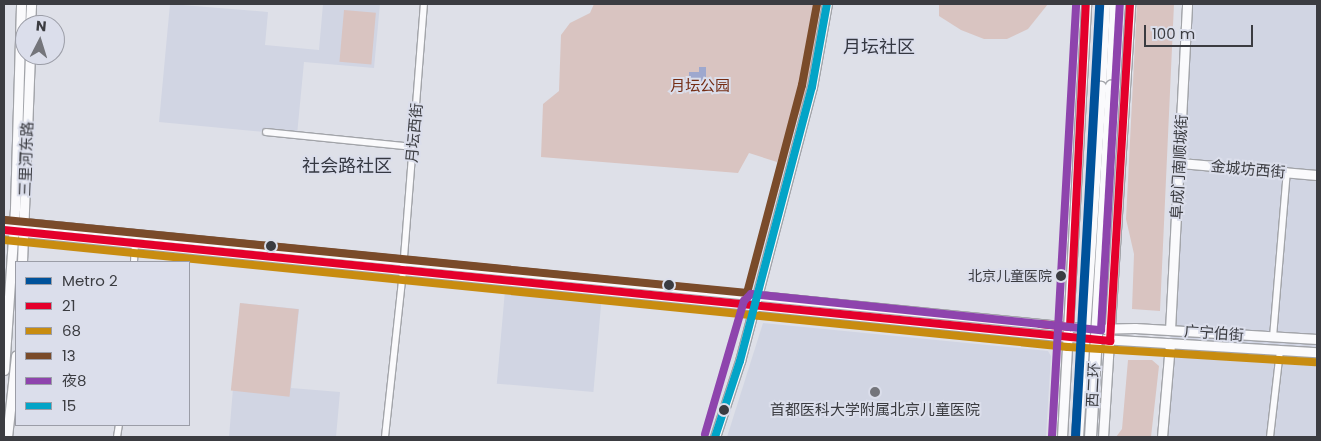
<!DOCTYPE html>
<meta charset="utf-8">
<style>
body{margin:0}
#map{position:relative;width:1321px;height:441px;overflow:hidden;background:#dee0e8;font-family:Poppins,"Noto Sans SC",sans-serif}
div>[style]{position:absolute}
.built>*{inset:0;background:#d1d5e3;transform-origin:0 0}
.green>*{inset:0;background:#d9c4c1;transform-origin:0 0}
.water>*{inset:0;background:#9ea8ce}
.roads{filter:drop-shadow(1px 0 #a2a4a9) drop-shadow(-1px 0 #a2a4a9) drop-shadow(0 1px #a2a4a9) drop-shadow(0 -1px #a2a4a9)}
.street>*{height:6px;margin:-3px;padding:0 3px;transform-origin:3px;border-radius:3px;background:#fafafc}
.secondary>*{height:9px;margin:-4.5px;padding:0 4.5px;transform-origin:4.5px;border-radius:4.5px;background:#fafafc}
.highway>*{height:11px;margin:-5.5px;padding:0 5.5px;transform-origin:5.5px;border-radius:5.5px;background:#fafafc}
.bridges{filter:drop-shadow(1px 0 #a2a4a9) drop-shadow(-1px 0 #a2a4a9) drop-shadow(0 1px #a2a4a9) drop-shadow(0 -1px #a2a4a9)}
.highway-bridge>*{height:11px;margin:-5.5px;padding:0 5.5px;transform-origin:5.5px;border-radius:5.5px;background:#fafafc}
.bus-1>*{height:8px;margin:-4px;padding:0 4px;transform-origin:4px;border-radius:4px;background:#e4002b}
.bus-2>*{height:8px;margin:-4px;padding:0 4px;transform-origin:4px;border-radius:4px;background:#c88c10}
.bus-3>*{height:8px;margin:-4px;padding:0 4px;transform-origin:4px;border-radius:4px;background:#7a4b2a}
.bus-4>*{height:8px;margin:-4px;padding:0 4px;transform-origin:4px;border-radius:4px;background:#8e44ad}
.bus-5>*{height:8px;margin:-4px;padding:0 4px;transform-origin:4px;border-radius:4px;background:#03a4c7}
.metro-1>*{height:9px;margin:-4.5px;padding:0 4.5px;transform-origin:4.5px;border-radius:4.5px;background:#00529b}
.dots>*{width:14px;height:14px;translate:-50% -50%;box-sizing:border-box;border:2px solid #dbdeeb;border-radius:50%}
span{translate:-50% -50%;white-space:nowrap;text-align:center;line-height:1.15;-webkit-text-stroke:4px #dbdeeb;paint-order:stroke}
.bus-label{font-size:14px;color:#3b3c41}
.right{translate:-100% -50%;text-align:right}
.park-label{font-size:15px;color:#742c13}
.street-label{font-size:15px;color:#3b3c41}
.poi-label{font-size:15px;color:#3b3c41}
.quarter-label{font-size:18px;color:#353842}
.frame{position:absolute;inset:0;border:5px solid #3b3c41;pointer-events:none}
.legend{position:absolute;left:15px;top:261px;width:175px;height:165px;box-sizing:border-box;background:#dbdeeb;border:1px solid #9b9da7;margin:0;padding:6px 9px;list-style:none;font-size:15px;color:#3b3c41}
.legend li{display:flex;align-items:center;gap:10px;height:25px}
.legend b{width:25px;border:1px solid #9b9da7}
.north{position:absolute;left:15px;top:15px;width:50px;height:50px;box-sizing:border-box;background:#dbdeeb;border:1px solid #9b9da7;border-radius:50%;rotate:5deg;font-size:14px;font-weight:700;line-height:20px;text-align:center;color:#3b3c41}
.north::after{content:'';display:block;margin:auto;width:18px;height:22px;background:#74757b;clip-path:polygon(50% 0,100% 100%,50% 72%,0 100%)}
.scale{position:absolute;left:1144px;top:25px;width:109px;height:22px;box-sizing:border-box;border:2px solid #3b3c41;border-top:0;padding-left:6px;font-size:15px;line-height:18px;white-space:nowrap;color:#3b3c41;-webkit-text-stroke:4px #dbdeeb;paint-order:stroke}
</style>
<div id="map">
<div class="built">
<i style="clip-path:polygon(170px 4px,268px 12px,265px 45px,319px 50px,323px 4px,380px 4px,374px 68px,304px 62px,297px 135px,159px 122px)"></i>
<i style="clip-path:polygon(1186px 4px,1317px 4px,1317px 437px,1160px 437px,1170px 343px)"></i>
<i style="left:505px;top:290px;width:97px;height:94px;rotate:5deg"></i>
<i style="clip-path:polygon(240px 303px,299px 309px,291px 388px,340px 392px,336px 437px,229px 437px)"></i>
<i style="clip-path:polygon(763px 323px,1048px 351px,1051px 356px,1046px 437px,727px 437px)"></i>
</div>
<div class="green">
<i style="clip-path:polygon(594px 4px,821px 4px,806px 98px,777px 162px,749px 153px,738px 173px,541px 157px,543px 104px,559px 91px,561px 35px,570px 23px,590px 13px)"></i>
<i style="clip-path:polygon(939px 4px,1048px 4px,1028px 29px,1007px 39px,984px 39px,961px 30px,939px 16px)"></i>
<i style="clip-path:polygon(1137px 4px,1174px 4px,1160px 311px,1132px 309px,1134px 254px,1126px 219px)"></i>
<i style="left:344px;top:10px;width:32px;height:52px;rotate:5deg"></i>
<i style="left:240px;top:303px;width:59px;height:88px;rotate:6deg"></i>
<i style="clip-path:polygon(1128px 360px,1152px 360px,1159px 366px,1151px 437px,1116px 437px,1122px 429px)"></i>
</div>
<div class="water">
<i style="clip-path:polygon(699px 67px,706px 67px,706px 87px,689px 87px,689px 72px,699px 72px)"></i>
</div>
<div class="roads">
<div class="street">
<i style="left:266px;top:132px;width:148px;rotate:5.8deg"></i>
<i style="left:134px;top:262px;width:18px;rotate:-87deg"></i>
<i style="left:1273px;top:337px;width:166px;rotate:-85.2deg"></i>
<i style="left:117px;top:437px;width:12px;rotate:-81deg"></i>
<i style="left:385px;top:437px;width:168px;rotate:-83.8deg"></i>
<i style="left:403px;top:270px;width:267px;rotate:-85.5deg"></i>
<i style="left:1270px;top:437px;width:88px;rotate:-83.4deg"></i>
</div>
<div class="secondary">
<i style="left:30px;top:25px;width:21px;rotate:-87deg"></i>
<i style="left:1179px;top:163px;width:139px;rotate:5deg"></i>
<i style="left:4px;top:221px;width:1092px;rotate:5.67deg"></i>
<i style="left:1091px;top:329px;width:44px;rotate:-1.3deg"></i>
<i style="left:1135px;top:328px;width:182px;rotate:3.5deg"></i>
<i style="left:4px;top:230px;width:1070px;rotate:5.74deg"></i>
<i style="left:1069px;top:337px;width:248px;rotate:3.5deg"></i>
<i style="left:22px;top:262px;width:207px;rotate:-87.8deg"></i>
<i style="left:1170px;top:330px;width:326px;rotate:-87deg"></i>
<i style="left:1091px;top:331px;width:65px;rotate:-87.4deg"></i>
<i style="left:4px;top:370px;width:162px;rotate:-86.1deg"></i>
<i style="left:15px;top:208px;width:204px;rotate:-88.3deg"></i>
<i style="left:7px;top:437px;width:82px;rotate:-83.7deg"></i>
<i style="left:715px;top:437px;width:80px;rotate:-71.8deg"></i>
<i style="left:740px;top:361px;width:283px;rotate:-75.3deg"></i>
<i style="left:812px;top:87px;width:84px;rotate:-79.8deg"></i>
<i style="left:1062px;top:437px;width:434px;rotate:-86.8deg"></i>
<i style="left:1103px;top:437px;width:434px;rotate:-86.4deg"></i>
<i style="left:1162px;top:437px;width:94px;rotate:-85.1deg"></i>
</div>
<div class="highway">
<i style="left:1111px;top:86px;width:82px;rotate:-87.2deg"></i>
<i style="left:1100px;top:87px;width:83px;rotate:-87.2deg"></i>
</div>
</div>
<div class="bridges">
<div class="highway-bridge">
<i style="left:1077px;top:437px;width:351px;rotate:-86.2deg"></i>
<i style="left:1090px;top:437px;width:352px;rotate:-86.6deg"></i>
</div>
</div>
<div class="bus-1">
<i style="left:4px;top:230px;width:1112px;rotate:5.73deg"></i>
<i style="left:1110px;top:341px;width:338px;rotate:-86.6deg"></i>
<i style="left:1040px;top:324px;width:30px;rotate:6deg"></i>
<i style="left:1070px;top:327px;width:323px;rotate:-87.2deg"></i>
</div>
<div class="bus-2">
<i style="left:4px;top:240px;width:1069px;rotate:5.74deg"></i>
<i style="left:1068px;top:347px;width:248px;rotate:3.5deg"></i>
</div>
<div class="bus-3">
<i style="left:5px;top:220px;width:746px;rotate:5.62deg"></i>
<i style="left:747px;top:293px;width:215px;rotate:-75.2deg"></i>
<i style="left:802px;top:85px;width:82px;rotate:-79.5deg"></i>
</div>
<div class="bus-4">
<i style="left:705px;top:434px;width:139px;rotate:-73.7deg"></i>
<i style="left:744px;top:301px;width:10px;rotate:-45deg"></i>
<i style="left:751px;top:294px;width:352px;rotate:5.9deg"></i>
<i style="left:1101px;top:330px;width:327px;rotate:-86.7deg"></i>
<i style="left:1052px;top:436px;width:433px;rotate:-86.8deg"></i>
</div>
<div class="bus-5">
<i style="left:715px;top:437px;width:80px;rotate:-71.8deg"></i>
<i style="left:740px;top:361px;width:283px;rotate:-75.3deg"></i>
<i style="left:812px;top:87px;width:84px;rotate:-79.8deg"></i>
</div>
<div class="metro-1">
<i style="left:1075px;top:437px;width:434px;rotate:-86.8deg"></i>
</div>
<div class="dots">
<i style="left:271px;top:246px;background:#3b3c41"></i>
<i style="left:1061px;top:276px;background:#3b3c41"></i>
<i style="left:669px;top:285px;background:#3b3c41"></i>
<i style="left:875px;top:392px;background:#74757b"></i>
<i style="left:724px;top:410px;background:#3b3c41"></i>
</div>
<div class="bus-label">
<span class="right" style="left:1052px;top:276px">北京儿童医院</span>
</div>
<div class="park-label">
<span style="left:700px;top:86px">月坛公园</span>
</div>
<div class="street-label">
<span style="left:414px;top:133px;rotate:-85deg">月坛西街</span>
<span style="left:26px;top:159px;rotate:-88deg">三里河东路</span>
<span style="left:1179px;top:167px;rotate:-87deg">阜成门南顺城街</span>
<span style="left:1248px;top:169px;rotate:5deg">金城坊西街</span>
<span style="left:1214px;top:333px;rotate:4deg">广宁伯街</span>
<span style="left:1093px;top:385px;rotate:-87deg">西二环</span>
</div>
<div class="poi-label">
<span style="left:875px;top:410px">首都医科大学附属北京儿童医院</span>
</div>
<div class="quarter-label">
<span style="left:879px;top:47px">月坛社区</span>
<span style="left:347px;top:166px">社会路社区</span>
</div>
<div class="frame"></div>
<ul class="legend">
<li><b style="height:6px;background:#00529b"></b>Metro 2</li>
<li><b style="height:6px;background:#e4002b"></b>21</li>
<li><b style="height:6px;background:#c88c10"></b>68</li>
<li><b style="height:6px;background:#7a4b2a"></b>13</li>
<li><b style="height:6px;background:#8e44ad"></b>夜8</li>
<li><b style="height:6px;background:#03a4c7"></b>15</li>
</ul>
<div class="north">N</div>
<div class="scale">100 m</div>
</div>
